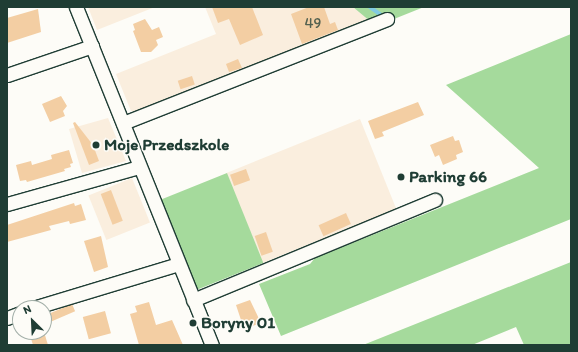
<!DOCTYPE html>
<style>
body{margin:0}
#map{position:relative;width:578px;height:352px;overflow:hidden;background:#fdfcf7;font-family:Itim,sans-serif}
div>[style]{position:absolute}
.built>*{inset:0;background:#faeede;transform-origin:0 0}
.green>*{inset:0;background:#a5da9c;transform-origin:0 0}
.stream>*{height:3.5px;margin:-1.75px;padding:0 1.75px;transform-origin:1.75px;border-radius:1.75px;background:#81cae2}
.building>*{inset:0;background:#f3cea3;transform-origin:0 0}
.roads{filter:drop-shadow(1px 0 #1f3d34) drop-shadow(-1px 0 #1f3d34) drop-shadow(0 1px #1f3d34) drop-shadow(0 -1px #1f3d34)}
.minor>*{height:13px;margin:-6.5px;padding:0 6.5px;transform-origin:6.5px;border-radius:6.5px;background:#fdfcf7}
.dots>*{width:11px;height:11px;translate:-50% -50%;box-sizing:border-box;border:2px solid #fdfcf7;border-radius:50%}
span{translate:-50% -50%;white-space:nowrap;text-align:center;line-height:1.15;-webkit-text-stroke:3px #fdfcf7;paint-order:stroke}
.number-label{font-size:15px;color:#546150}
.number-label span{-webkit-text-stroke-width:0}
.poi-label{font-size:17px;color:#1f3d34;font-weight:700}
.left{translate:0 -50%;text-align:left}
.frame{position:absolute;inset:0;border:8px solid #1f3d34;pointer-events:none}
.north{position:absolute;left:12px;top:300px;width:40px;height:40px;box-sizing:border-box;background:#fdfcf7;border:1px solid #a4b0a9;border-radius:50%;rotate:336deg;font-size:11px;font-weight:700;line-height:16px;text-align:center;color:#1f3d34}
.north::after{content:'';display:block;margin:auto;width:14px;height:18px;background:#1f3d34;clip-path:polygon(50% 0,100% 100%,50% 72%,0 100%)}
</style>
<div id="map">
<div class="built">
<i style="clip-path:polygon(88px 7px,155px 7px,97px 30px)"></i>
<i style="clip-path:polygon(205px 7px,353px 7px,369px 20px,141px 112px,131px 111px,116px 74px,216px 34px)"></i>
<i style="clip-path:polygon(108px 118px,126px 161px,82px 173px,69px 129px)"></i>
<i style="left:360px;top:119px;width:97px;height:144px;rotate:68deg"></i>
<i style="left:132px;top:178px;width:48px;height:47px;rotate:68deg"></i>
</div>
<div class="green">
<i style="clip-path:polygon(353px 7px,424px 7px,394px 19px,388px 15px,371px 22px)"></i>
<i style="clip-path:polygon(571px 34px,571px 219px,281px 336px,259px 284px,310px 264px,315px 258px,539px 168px,446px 85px)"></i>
<i style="left:227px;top:173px;width:97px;height:71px;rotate:68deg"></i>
<i style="clip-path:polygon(571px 262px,571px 345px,524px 345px,516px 327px,472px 345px,363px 345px)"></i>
</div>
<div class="stream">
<i style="left:370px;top:7px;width:16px;rotate:35deg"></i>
</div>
<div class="building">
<i style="clip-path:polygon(212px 7px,252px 7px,263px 35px,240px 45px,229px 19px,218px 23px)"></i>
<i style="clip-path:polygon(309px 7px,324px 7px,330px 24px,335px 22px,338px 30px,302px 44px,291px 14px)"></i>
<i style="clip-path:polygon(38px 9px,41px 32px,7px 43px,7px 18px)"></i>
<i style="clip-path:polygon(145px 19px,152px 30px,159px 27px,163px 37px,156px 40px,158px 45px,151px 52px,141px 52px,133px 31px,135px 30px,133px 24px)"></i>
<i style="clip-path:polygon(238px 59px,242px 68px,229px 72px,226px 64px)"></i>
<i style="left:192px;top:76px;width:9px;height:15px;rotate:72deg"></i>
<i style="clip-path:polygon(61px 96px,67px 106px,63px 111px,65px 116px,50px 122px,42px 104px)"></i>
<i style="clip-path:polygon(418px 102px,424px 115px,382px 132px,384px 136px,375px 139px,368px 121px)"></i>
<i style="clip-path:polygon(75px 122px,93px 145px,99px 161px,89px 165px,73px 123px)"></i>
<i style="clip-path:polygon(453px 136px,455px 141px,459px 140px,463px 152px,456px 155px,457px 159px,443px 165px,439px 155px,435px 157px,430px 145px)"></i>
<i style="clip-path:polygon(69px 150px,73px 163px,70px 164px,71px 167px,64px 169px,65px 171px,27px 182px,26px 180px,20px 181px,16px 165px,31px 161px,32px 165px,52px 159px,51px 155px)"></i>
<i style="left:246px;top:169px;width:12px;height:17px;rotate:70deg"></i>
<i style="left:111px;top:190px;width:33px;height:11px;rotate:69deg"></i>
<i style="clip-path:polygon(74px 203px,75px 206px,81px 204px,86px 220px,70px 224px,69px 221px,49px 226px,51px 230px,7px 242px,7px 225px)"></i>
<i style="left:346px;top:213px;width:12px;height:30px;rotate:66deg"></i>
<i style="left:266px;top:232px;width:21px;height:12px;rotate:71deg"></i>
<i style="clip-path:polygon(101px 236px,108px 267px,94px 272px,84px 241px)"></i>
<i style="clip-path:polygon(250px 300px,261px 323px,244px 329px,236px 305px)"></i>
<i style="clip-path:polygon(149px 302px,156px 325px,172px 320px,183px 345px,139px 345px,130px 314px,137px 312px,135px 306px)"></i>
<i style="left:72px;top:304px;width:8px;height:29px;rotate:67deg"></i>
<i style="left:105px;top:311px;width:23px;height:23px;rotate:75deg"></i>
<i style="clip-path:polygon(29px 332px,44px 332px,48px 345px,33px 345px)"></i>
</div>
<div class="roads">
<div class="minor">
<i style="left:76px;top:7px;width:364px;rotate:68.1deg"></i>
<i style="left:7px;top:75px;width:90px;rotate:-18.8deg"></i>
<i style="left:123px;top:123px;width:284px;rotate:-21.5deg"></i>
<i style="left:7px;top:204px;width:137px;rotate:-15.7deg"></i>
<i style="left:193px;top:300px;width:262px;rotate:-22.5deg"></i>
<i style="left:33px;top:308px;width:152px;rotate:-16.8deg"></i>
<i style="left:7px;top:318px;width:14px;rotate:-21deg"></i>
</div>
</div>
<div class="dots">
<i style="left:96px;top:145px;background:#1f3d34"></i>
<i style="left:401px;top:177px;background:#1f3d34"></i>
<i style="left:193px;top:323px;background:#1f3d34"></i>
</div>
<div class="number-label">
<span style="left:313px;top:24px">49</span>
</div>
<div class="poi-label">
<span class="left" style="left:104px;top:145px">Moje Przedszkole</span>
<span class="left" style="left:409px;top:177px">Parking 66</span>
<span class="left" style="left:201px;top:323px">Boryny 01</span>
</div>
<div class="frame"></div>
<div class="north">N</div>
</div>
